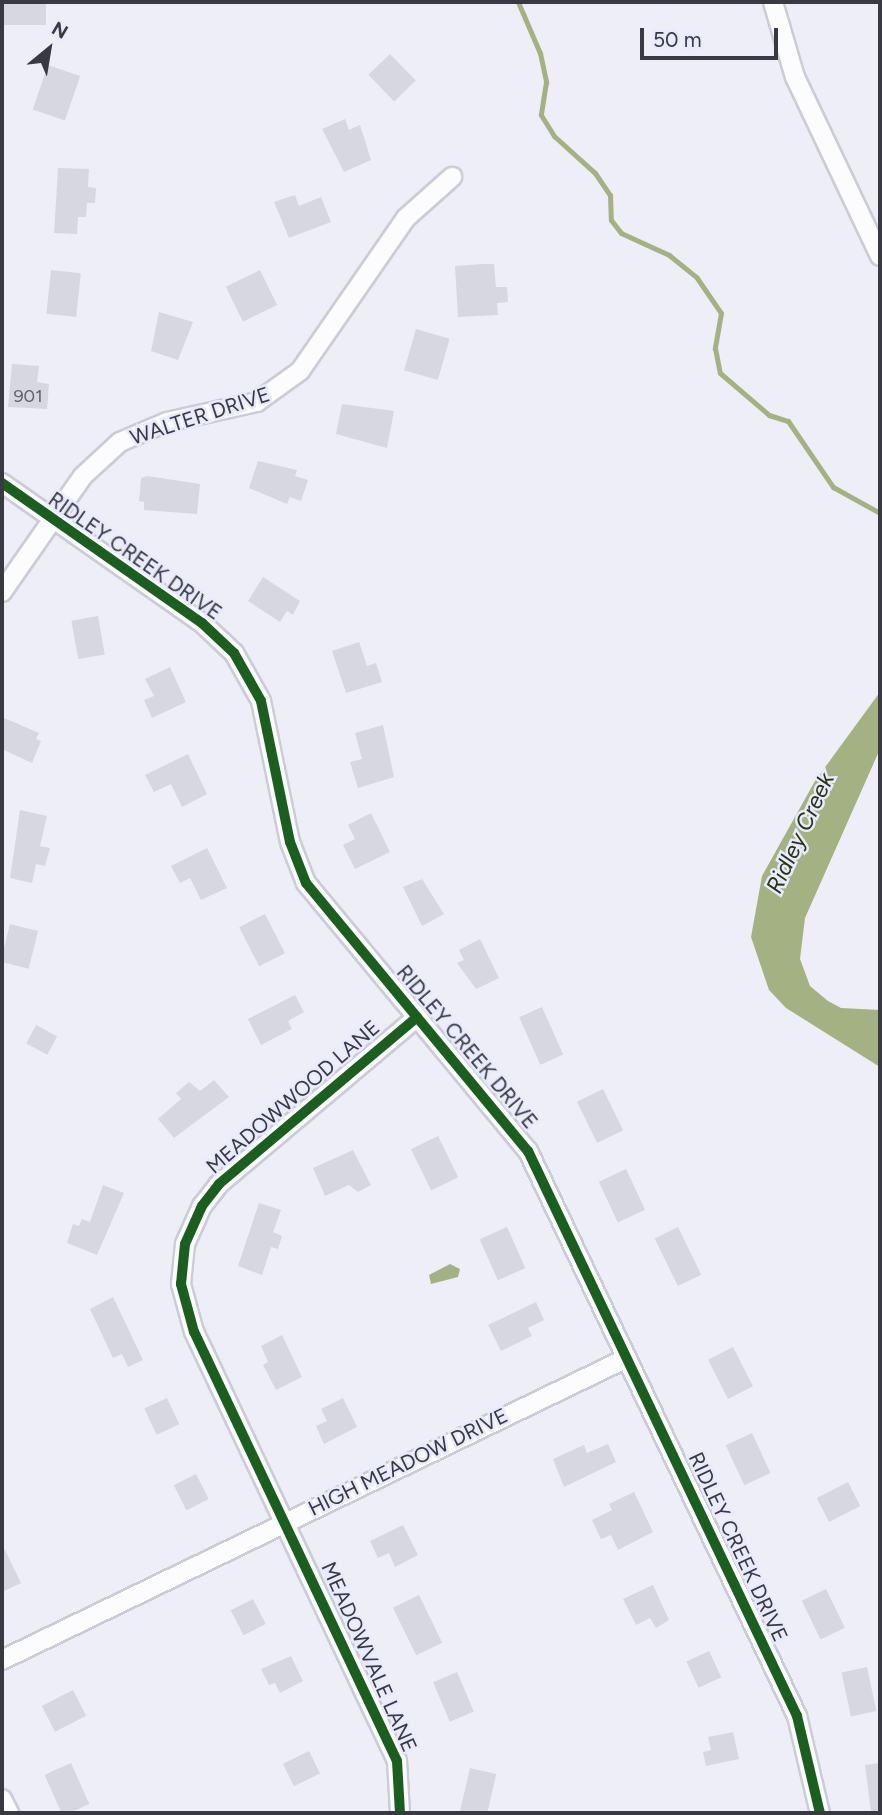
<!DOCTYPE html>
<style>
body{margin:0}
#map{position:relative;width:882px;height:1815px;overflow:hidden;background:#eeeef8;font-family:Figtree,sans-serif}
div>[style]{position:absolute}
.water>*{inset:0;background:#a4b283}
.stream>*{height:5px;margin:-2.5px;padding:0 2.5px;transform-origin:2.5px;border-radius:2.5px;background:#a4b283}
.building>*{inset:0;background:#d7d7e0;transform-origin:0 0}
.roads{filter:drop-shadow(2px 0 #cbccd5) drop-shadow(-2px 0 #cbccd5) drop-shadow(0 2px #cbccd5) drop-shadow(0 -2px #cbccd5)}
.minor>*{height:18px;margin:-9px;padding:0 9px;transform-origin:9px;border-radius:9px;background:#fcfcfe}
.cycleway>*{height:10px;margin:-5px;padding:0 5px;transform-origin:5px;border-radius:5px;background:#1b5e20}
span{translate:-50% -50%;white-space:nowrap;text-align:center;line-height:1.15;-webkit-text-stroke:5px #e9eafd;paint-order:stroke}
.number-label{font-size:18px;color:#60606a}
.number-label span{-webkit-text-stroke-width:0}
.street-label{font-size:21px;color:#393942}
.water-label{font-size:23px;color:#2a3313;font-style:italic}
.frame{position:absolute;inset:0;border:4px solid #393942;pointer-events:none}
.north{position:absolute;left:14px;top:14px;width:70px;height:70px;-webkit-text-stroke:5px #e9eafd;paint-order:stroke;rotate:30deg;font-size:19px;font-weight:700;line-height:28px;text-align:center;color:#393942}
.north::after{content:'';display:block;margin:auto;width:24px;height:32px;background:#393942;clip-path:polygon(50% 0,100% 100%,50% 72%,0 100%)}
.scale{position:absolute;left:640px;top:28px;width:138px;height:32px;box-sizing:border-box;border:4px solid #393942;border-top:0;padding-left:9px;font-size:21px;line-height:24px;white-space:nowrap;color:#393942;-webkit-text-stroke:5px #e9eafd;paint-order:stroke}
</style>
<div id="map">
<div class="water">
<i style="clip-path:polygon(880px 692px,880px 749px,805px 918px,800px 959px,810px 986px,828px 1001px,841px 1008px,880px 1010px,880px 1067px,786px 1008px,769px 990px,751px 937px,762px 876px,815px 781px)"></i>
<i style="clip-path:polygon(450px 1264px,460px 1269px,458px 1277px,431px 1284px,429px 1275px)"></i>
</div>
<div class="stream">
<i style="left:518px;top:2px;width:56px;rotate:66.7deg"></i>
<i style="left:540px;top:53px;width:30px;rotate:78deg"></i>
<i style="left:546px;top:82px;width:33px;rotate:99deg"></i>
<i style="left:541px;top:115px;width:25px;rotate:58deg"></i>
<i style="left:554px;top:136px;width:55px;rotate:42.1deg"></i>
<i style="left:595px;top:173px;width:27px;rotate:56deg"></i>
<i style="left:610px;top:195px;width:25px;rotate:88deg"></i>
<i style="left:611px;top:220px;width:16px;rotate:52deg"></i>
<i style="left:621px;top:233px;width:53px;rotate:24.6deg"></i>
<i style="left:669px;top:255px;width:36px;rotate:39deg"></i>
<i style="left:697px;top:278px;width:42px;rotate:55.6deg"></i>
<i style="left:721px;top:313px;width:36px;rotate:100deg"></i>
<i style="left:715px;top:348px;width:25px;rotate:79deg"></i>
<i style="left:720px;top:373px;width:65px;rotate:40.6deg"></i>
<i style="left:769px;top:415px;width:20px;rotate:18deg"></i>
<i style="left:788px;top:421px;width:80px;rotate:55.7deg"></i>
<i style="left:833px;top:487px;width:54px;rotate:29deg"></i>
</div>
<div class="building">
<i style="left:2px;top:2px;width:44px;height:23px"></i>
<i style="left:390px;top:54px;width:37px;height:30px;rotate:46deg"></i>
<i style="left:48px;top:65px;width:34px;height:47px;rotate:19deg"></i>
<i style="clip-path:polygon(345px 119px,349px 130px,360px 125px,371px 160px,344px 172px,322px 129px)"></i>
<i style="clip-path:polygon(58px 168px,89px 169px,88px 187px,96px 188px,95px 203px,87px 203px,86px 217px,78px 217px,77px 234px,54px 233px)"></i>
<i style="clip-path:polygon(295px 195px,299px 206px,321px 197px,331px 222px,289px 238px,274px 202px)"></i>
<i style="clip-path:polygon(483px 264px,494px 264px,496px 287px,507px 287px,508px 302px,497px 303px,498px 315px,458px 317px,455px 266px)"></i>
<i style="left:51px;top:270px;width:30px;height:44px;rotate:6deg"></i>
<i style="left:260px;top:270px;width:39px;height:38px;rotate:64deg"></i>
<i style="clip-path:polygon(159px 312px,193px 322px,178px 360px,151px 351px)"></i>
<i style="left:416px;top:329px;width:35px;height:43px;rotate:16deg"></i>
<i style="clip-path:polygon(12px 364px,39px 366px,37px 382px,49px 384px,47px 409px,8px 407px)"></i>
<i style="clip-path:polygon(342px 404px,394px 411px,387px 448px,336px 434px)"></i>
<i style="clip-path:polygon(258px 461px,297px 470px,295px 476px,308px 480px,301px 501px,290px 497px,287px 504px,249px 488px)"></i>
<i style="clip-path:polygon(147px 476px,200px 484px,197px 514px,144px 510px,144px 502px,139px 501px,141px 478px)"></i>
<i style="clip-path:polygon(263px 577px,300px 601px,293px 615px,287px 611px,280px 622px,248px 601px)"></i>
<i style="left:98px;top:616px;width:39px;height:27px;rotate:80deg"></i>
<i style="clip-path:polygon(359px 642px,367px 666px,376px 663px,382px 682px,346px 693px,332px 651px)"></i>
<i style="clip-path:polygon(170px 667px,186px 702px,152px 718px,144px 700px,154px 696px,145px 679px)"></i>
<i style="clip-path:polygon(2px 717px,39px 733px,36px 739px,41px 741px,32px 763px,2px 749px)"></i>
<i style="clip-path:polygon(383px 725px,394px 777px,358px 788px,350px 762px,362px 759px,355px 733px)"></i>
<i style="clip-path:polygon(188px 754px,207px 794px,182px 807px,171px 784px,154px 792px,145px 775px)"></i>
<i style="clip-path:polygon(20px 810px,47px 816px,40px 846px,50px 848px,45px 866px,36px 864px,32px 883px,10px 878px)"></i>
<i style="clip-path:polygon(371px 813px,390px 852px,355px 869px,343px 845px,355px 839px,348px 825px)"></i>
<i style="clip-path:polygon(207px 848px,227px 888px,201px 900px,190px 878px,180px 883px,171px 866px)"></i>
<i style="clip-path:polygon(422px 879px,444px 914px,422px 926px,403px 887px)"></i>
<i style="left:265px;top:914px;width:44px;height:29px;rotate:63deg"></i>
<i style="left:10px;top:924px;width:29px;height:39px;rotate:14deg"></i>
<i style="clip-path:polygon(480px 939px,499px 978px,476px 989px,457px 963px,464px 960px,459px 950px)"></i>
<i style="clip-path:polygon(295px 995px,304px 1012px,288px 1021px,292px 1029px,261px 1045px,248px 1019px)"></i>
<i style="left:542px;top:1007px;width:52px;height:25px;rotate:66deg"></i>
<i style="left:36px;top:1025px;width:24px;height:21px;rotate:28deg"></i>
<i style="clip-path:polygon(214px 1080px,229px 1097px,174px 1138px,158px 1119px,181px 1099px,176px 1093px,189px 1082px,200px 1091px)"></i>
<i style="left:603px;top:1089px;width:46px;height:29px;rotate:64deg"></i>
<i style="left:438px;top:1136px;width:46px;height:30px;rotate:64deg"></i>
<i style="clip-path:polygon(353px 1150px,371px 1185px,358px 1192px,349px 1185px,325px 1196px,313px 1168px)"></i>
<i style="left:626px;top:1169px;width:45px;height:30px;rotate:65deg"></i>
<i style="clip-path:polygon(103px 1185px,124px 1193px,97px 1255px,67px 1243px,73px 1224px,79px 1226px,82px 1219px,90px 1222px)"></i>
<i style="clip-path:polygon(259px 1203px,281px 1210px,273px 1232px,282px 1236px,278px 1249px,271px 1247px,262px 1275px,238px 1266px)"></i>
<i style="left:507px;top:1227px;width:45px;height:30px;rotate:66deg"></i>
<i style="left:678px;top:1227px;width:53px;height:26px;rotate:64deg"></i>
<i style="clip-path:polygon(113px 1297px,143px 1360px,128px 1367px,122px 1354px,113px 1358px,90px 1309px)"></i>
<i style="clip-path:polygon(536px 1302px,544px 1320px,528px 1328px,532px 1336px,501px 1351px,488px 1325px)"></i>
<i style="clip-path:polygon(282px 1335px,302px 1377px,276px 1390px,263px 1365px,268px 1362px,261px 1346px)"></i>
<i style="left:733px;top:1347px;width:44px;height:28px;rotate:63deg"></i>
<i style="left:167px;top:1398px;width:29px;height:25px;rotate:65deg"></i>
<i style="clip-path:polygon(343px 1398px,357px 1427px,324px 1444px,316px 1426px,327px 1421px,321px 1409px)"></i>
<i style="left:752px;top:1433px;width:44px;height:29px;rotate:65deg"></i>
<i style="clip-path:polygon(608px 1444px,616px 1462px,564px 1487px,553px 1459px,584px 1445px,587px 1453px)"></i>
<i style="left:196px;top:1474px;width:28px;height:25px;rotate:63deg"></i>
<i style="left:848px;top:1482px;width:27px;height:35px;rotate:63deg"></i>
<i style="clip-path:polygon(634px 1492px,653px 1532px,618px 1550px,611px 1535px,601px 1539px,592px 1520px,612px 1510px,609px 1504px)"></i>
<i style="clip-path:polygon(403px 1525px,418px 1555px,395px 1567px,389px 1553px,378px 1558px,370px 1541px)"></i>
<i style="clip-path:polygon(2px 1544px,21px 1583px,2px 1592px)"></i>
<i style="clip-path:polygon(653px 1585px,669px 1620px,656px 1628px,650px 1618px,636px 1625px,623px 1599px)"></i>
<i style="left:826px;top:1589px;width:43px;height:27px;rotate:64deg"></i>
<i style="left:419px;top:1595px;width:53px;height:29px;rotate:64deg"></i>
<i style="left:253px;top:1599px;width:28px;height:25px;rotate:63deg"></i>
<i style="left:709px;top:1651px;width:29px;height:25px;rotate:65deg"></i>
<i style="clip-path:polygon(291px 1656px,303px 1681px,280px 1693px,275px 1683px,269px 1685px,261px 1669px)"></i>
<i style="left:867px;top:1667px;width:45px;height:26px;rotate:78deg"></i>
<i style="left:457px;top:1672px;width:43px;height:26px;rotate:67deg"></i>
<i style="left:73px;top:1690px;width:29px;height:35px;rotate:63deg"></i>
<i style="clip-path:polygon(733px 1732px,739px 1759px,706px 1766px,703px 1752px,711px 1750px,708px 1737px)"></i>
<i style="left:309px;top:1751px;width:25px;height:29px;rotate:64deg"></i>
<i style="left:71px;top:1763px;width:45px;height:29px;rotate:66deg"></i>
<i style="clip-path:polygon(880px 1763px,880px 1811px,871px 1812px,865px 1765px)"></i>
<i style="left:470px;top:1768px;width:27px;height:46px;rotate:13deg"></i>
</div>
<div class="roads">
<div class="minor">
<i style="left:773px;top:2px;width:78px;rotate:73.7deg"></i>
<i style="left:795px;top:77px;width:198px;rotate:64.6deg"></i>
<i style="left:2px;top:483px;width:244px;rotate:35deg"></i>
<i style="left:202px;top:623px;width:44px;rotate:43.2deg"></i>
<i style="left:234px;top:653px;width:55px;rotate:60.6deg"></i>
<i style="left:261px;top:701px;width:144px;rotate:78.4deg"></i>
<i style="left:290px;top:842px;width:44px;rotate:68.7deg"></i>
<i style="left:306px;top:883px;width:348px;rotate:50.4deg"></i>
<i style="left:528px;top:1151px;width:626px;rotate:64.54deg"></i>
<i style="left:797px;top:1716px;width:100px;rotate:76.7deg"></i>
<i style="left:2px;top:592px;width:141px;rotate:-55.1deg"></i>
<i style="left:83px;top:476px;width:50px;rotate:-42.6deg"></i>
<i style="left:120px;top:442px;width:51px;rotate:-23.1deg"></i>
<i style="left:167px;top:422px;width:92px;rotate:-12.5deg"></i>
<i style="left:257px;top:402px;width:53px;rotate:-35.8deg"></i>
<i style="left:300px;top:371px;width:186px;rotate:-55.3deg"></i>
<i style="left:406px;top:218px;width:62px;rotate:-41.7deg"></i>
<i style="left:2px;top:1660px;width:694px;rotate:-25.79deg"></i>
<i style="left:2px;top:1799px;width:16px;rotate:63deg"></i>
<i style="left:400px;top:1813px;width:52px;rotate:-93.3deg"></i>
<i style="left:397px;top:1761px;width:475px;rotate:-115.3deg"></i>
<i style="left:194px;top:1332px;width:50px;rotate:-105.2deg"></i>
<i style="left:181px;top:1284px;width:40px;rotate:-84.3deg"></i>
<i style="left:185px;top:1244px;width:42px;rotate:-65.9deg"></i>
<i style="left:202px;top:1206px;width:28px;rotate:-52deg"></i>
<i style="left:219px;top:1184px;width:259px;rotate:-40.1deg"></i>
</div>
</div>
<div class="cycleway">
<i style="left:2px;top:483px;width:244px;rotate:35deg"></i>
<i style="left:202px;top:623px;width:44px;rotate:43.2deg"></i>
<i style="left:234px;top:653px;width:55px;rotate:60.6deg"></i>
<i style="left:261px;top:701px;width:144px;rotate:78.4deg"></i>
<i style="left:290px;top:842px;width:44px;rotate:68.7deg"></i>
<i style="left:306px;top:883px;width:348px;rotate:50.4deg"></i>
<i style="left:528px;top:1151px;width:626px;rotate:64.54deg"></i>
<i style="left:797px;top:1716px;width:100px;rotate:76.7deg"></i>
<i style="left:400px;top:1813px;width:52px;rotate:-93.3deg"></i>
<i style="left:397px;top:1761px;width:475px;rotate:-115.3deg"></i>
<i style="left:194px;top:1332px;width:50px;rotate:-105.2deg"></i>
<i style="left:181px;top:1284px;width:40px;rotate:-84.3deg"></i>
<i style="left:185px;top:1244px;width:42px;rotate:-65.9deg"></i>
<i style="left:202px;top:1206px;width:28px;rotate:-52deg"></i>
<i style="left:219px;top:1184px;width:259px;rotate:-40.1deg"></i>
</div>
<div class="number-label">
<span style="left:28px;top:396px">901</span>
</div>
<div class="street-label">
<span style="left:200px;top:416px;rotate:-18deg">WALTER DRIVE</span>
<span style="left:135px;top:556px;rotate:35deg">RIDLEY CREEK DRIVE</span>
<span style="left:467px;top:1047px;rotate:50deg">RIDLEY CREEK DRIVE</span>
<span style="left:293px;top:1097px;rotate:-41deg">MEADOWWOOD LANE</span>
<span style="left:408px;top:1462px;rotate:-26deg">HIGH MEADOW DRIVE</span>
<span style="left:738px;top:1547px;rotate:65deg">RIDLEY CREEK DRIVE</span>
<span style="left:369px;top:1657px;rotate:66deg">MEADOWVALE LANE</span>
</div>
<div class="water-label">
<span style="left:800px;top:833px;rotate:-65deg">Ridley Creek</span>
</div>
<div class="frame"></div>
<div class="north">N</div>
<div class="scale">50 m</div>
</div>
